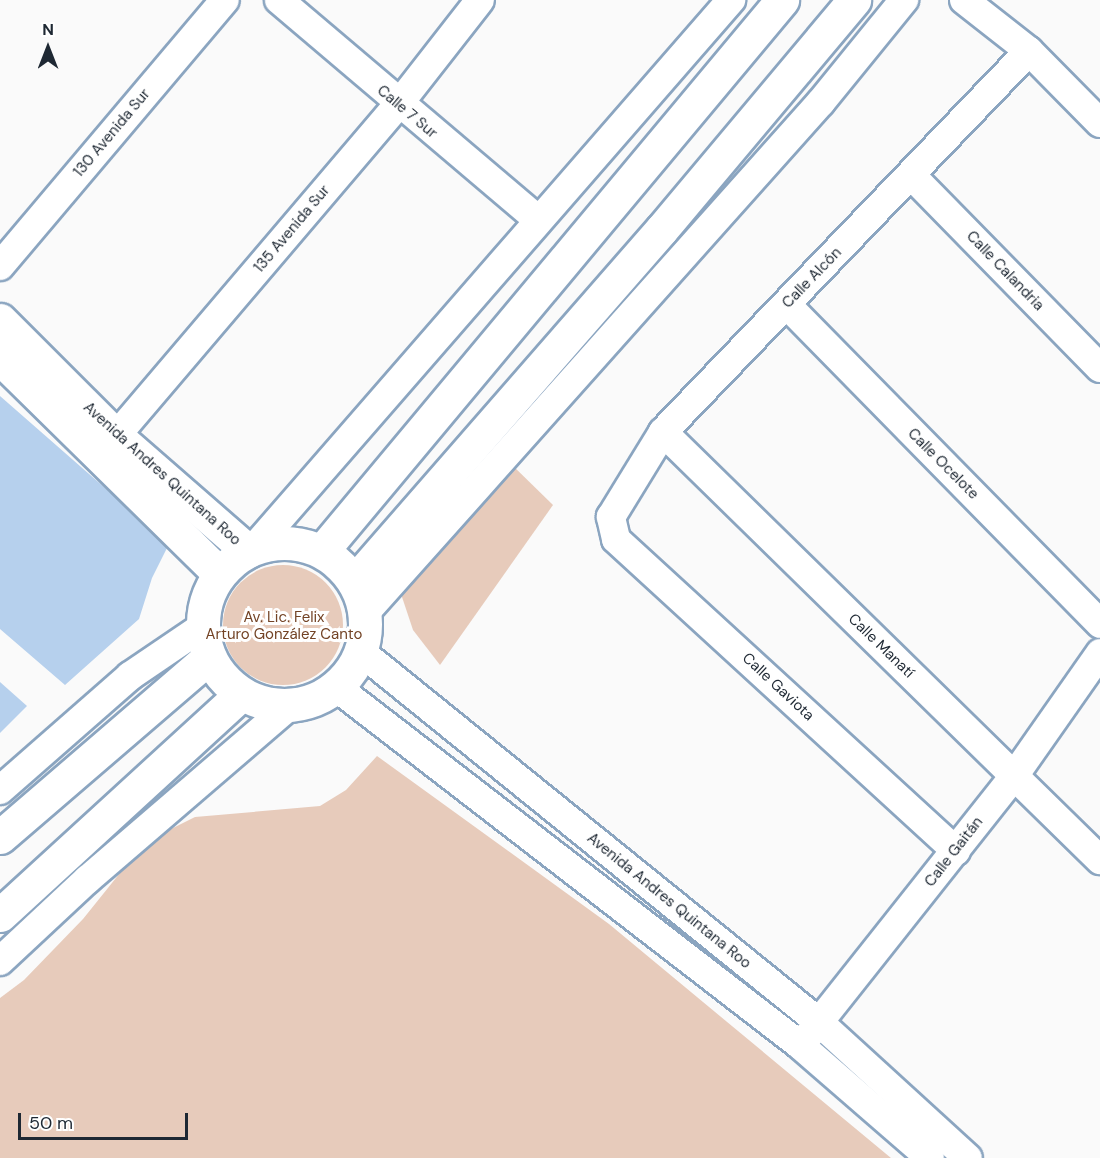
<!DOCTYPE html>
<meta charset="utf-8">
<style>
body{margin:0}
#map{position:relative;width:1100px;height:1158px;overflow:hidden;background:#fafafa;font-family:"DM Sans",sans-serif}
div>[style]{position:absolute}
.green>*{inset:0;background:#e7cbbb}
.round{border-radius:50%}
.building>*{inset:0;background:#b6d0ed}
.roads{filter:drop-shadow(2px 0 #8ba5c0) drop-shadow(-2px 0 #8ba5c0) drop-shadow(0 2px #8ba5c0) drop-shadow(0 -2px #8ba5c0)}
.minor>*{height:28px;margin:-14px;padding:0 14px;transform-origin:14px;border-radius:14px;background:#fff}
.major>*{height:33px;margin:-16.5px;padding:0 16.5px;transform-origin:16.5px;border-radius:16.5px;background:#fff}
.major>.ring{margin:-16.5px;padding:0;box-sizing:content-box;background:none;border:33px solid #fff;border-radius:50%}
span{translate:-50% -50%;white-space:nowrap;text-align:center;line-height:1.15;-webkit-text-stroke:6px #fff;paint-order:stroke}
.street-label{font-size:15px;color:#1e2833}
.park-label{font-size:15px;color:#734325}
.north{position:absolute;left:18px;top:18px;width:60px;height:60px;-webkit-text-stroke:4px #fff;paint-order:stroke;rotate:0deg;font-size:16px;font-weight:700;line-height:24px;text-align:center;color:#1e2833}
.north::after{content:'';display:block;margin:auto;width:21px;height:27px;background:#1e2833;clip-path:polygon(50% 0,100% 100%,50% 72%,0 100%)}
.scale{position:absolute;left:18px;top:1113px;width:170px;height:27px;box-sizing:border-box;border:3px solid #1e2833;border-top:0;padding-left:8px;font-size:18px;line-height:21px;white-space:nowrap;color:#1e2833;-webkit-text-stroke:4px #fff;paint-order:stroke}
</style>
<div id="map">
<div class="green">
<i style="clip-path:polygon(508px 461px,553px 505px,440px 665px,413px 630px,401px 594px)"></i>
<i class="round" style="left:223px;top:565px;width:120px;height:120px"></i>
<i style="clip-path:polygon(377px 756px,609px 924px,891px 1158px,0 1158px,0 998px,24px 980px,83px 919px,124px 868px,163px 833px,195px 817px,320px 806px,346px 790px)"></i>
</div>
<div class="building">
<i style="clip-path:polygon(0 396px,169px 544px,152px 578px,139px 619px,65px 685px,0 629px)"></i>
<i style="clip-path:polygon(0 682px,27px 706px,0 733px)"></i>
</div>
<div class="roads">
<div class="minor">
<i style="left:279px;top:0;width:340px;rotate:40.3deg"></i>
<i style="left:964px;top:0;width:83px;rotate:38.1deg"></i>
<i style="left:1029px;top:51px;width:101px;rotate:45.4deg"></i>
<i style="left:911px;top:175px;width:270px;rotate:45.6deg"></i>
<i style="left:0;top:266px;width:348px;rotate:-49.8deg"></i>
<i style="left:787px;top:305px;width:447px;rotate:45.5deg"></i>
<i style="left:663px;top:432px;width:612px;rotate:44.4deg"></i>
<i style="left:100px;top:449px;width:21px;rotate:-39deg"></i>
<i style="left:116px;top:436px;width:435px;rotate:-49.6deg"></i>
<i style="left:398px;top:105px;width:133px;rotate:-52deg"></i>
<i style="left:254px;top:548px;width:727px;rotate:-48.96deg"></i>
<i style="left:365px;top:613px;width:685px;rotate:-48.26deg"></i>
<i style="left:821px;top:102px;width:132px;rotate:-50.9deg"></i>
<i style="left:361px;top:652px;width:590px;rotate:38.95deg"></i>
<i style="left:820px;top:1023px;width:200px;rotate:42.4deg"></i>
<i style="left:336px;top:687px;width:586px;rotate:37.65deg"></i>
<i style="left:800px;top:1045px;width:172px;rotate:41deg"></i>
<i style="left:0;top:790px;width:173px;rotate:-41.2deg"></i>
<i style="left:130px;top:676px;width:87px;rotate:-34.2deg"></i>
<i style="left:956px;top:851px;width:461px;rotate:-137.5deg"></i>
<i style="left:616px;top:539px;width:23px;rotate:-103deg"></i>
<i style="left:611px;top:517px;width:100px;rotate:-58.5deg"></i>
<i style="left:663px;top:432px;width:528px;rotate:-46.15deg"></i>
<i style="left:0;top:961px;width:120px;rotate:-43deg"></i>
<i style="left:88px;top:879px;width:265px;rotate:-40.7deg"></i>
<i style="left:808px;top:1036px;width:332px;rotate:-51.6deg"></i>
<i style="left:1014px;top:776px;width:150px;rotate:-55deg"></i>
</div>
<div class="major">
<i style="left:0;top:320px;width:164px;rotate:45deg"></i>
<i style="left:116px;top:436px;width:175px;rotate:41.1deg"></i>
<i style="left:0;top:358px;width:308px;rotate:44.5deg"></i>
<i class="ring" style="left:203px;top:543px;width:129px;height:129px"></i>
<i style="left:322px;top:551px;width:718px;rotate:-50.14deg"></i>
<i style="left:354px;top:582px;width:468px;rotate:-48.9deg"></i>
<i style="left:662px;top:229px;width:299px;rotate:-50deg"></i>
<i style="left:0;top:837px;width:276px;rotate:-40.7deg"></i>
<i style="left:0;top:915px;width:327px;rotate:-42.5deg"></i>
</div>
</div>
<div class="street-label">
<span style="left:407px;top:112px;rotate:40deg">Calle 7 Sur</span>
<span style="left:112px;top:133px;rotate:-50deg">130 Avenida Sur</span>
<span style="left:292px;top:229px;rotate:-50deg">135 Avenida Sur</span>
<span style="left:1005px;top:271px;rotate:46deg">Calle Calandria</span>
<span style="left:812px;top:278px;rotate:-46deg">Calle Alcón</span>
<span style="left:943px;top:464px;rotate:45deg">Calle Ocelote</span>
<span style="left:162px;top:474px;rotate:42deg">Avenida Andres Quintana Roo</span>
<span style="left:881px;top:646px;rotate:44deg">Calle Manatí</span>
<span style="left:778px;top:687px;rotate:43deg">Calle Gaviota</span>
<span style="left:954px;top:852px;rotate:-52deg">Calle Gaitán</span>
<span style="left:669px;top:901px;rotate:39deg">Avenida Andres Quintana Roo</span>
</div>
<div class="park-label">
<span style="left:284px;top:626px">Av. Lic. Felix<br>Arturo González Canto</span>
</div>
<div class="north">N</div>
<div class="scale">50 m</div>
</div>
